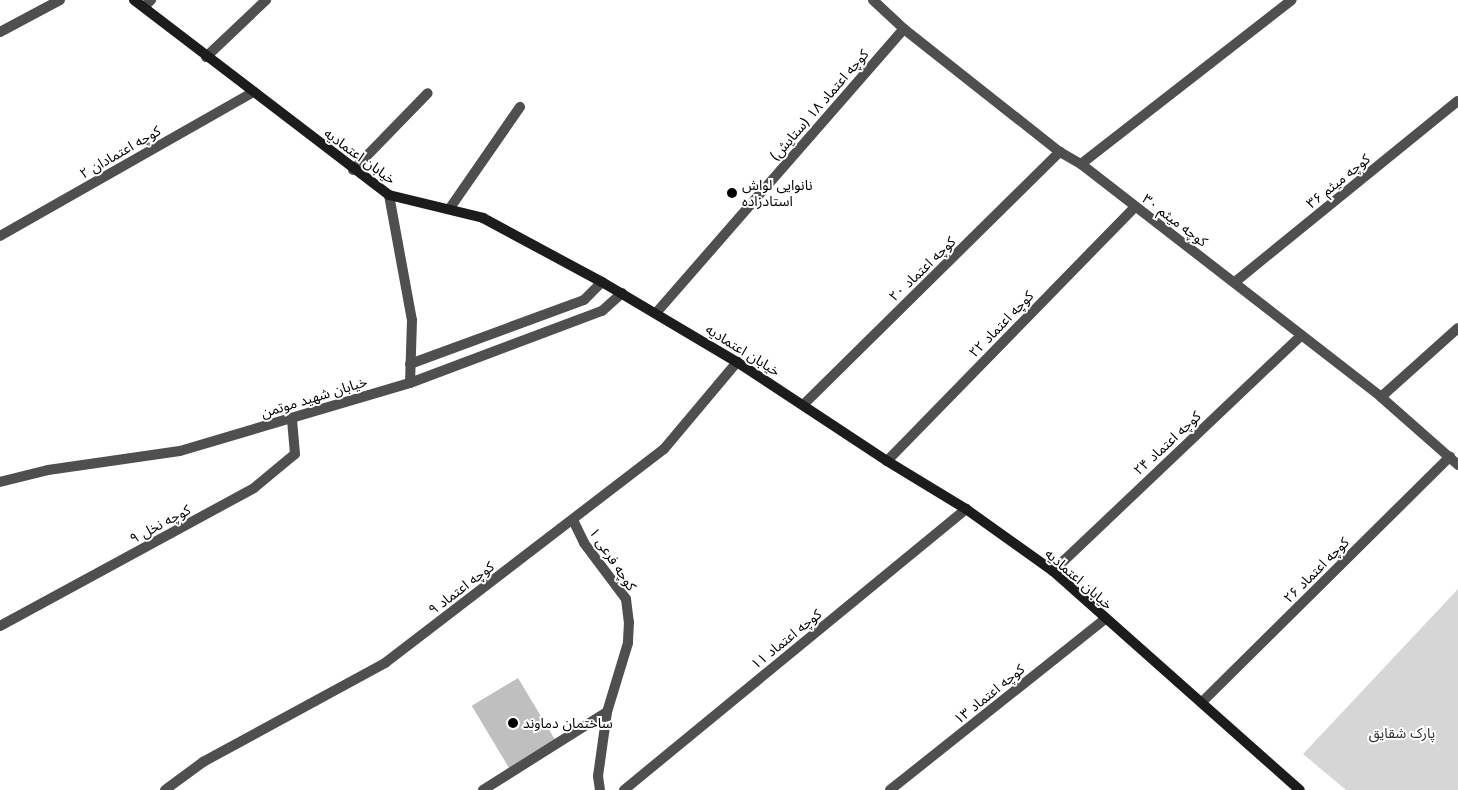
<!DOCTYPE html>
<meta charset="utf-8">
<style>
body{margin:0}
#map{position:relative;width:1458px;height:790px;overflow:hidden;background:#fff;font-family:Inter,"Noto Sans Arabic",sans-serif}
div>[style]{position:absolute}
.green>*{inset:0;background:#d6d6d6}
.building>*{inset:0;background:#bfbfbf;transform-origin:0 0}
.street>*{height:10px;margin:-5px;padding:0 5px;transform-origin:5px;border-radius:5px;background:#4f4f4f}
.secondary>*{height:10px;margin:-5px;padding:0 5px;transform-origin:5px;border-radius:5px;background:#1c1c1c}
.dots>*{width:14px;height:14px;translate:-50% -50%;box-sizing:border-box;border:2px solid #fff;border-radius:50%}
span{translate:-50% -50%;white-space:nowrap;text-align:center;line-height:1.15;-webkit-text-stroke:4px #fff;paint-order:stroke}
.street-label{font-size:14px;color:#000}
.poi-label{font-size:14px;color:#000}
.left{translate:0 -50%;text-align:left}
.park-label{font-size:14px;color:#2d2d2d}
</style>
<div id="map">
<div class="green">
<i style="clip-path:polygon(1458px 589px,1458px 790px,1346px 790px,1303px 754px)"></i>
</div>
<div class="building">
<i style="left:518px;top:678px;width:74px;height:54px;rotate:59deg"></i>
</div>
<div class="street">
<i style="left:873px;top:0;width:42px;rotate:43.1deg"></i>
<i style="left:904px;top:29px;width:199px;rotate:38.3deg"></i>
<i style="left:1060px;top:152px;width:24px;rotate:30deg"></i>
<i style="left:1081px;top:164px;width:380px;rotate:37.8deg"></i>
<i style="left:1381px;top:397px;width:103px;rotate:41.4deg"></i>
<i style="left:144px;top:7px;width:10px;rotate:-45deg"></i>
<i style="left:0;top:32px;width:68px;rotate:-28.1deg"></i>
<i style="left:206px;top:57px;width:83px;rotate:-43.5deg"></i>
<i style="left:1081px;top:164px;width:267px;rotate:-37.9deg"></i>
<i style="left:353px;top:170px;width:107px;rotate:-45.8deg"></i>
<i style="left:389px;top:195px;width:127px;rotate:79.6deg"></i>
<i style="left:412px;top:320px;width:63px;rotate:91.8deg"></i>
<i style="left:450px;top:208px;width:123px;rotate:-55.3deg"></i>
<i style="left:0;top:236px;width:292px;rotate:-29.6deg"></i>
<i style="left:1235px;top:282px;width:287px;rotate:-39.1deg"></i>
<i style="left:656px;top:313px;width:377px;rotate:-48.9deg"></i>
<i style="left:410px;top:364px;width:185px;rotate:-20.2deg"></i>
<i style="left:584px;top:300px;width:25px;rotate:-45deg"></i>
<i style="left:1381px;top:397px;width:103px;rotate:-41.9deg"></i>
<i style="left:803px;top:405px;width:361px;rotate:-44.6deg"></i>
<i style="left:887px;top:461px;width:355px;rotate:-45.7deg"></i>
<i style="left:0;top:482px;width:49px;rotate:-14deg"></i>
<i style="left:48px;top:470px;width:133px;rotate:-8.2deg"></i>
<i style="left:180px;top:451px;width:240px;rotate:-16.5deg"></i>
<i style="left:410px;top:383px;width:205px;rotate:-20.6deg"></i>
<i style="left:602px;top:311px;width:27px;rotate:-42deg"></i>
<i style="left:573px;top:520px;width:25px;rotate:64deg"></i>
<i style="left:584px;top:543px;width:70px;rotate:53.1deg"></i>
<i style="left:626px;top:599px;width:23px;rotate:83deg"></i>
<i style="left:629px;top:622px;width:21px;rotate:93deg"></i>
<i style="left:628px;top:643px;width:72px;rotate:106.9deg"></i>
<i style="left:607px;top:712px;width:65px;rotate:98deg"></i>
<i style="left:598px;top:776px;width:14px;rotate:82deg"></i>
<i style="left:1053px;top:571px;width:342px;rotate:-43.5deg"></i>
<i style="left:0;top:626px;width:289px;rotate:-28.5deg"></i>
<i style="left:254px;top:488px;width:53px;rotate:-39.7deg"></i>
<i style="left:295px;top:454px;width:36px;rotate:-95deg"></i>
<i style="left:1202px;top:702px;width:349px;rotate:-44.7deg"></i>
<i style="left:165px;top:790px;width:47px;rotate:-36.4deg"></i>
<i style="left:203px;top:762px;width:207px;rotate:-28.5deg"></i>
<i style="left:385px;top:663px;width:352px;rotate:-37.5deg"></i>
<i style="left:664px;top:449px;width:114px;rotate:-50deg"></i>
<i style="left:483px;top:790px;width:146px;rotate:-32.2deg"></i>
<i style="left:624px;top:790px;width:443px;rotate:-39.4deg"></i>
<i style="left:890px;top:790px;width:273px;rotate:-38.5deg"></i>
</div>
<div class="secondary">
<i style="left:134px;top:0;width:321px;rotate:37.4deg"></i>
<i style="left:389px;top:195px;width:97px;rotate:13.7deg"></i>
<i style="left:483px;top:218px;width:135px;rotate:28.3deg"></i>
<i style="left:602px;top:282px;width:157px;rotate:30.7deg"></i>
<i style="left:737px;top:362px;width:180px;rotate:33.4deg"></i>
<i style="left:887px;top:461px;width:92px;rotate:31.3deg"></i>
<i style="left:966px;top:509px;width:107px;rotate:35.5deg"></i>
<i style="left:1053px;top:571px;width:330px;rotate:41.6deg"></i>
</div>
<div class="dots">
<i style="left:732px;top:193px;background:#000"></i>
<i style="left:513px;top:723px;background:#000"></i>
</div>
<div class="street-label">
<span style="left:819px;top:105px;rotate:-49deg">کوچه اعتماد ۱۸ (ستایش)</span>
<span style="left:120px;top:152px;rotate:-30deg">کوچه اعتمادان ۲</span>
<span style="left:360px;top:156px;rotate:36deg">خیابان اعتمادیه</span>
<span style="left:1338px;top:181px;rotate:-39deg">کوچه میثم ۳۶</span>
<span style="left:1175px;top:220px;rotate:37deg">کوچه میثم ۳۰</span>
<span style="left:922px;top:269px;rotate:-44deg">کوچه اعتماد ۲۰</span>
<span style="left:1001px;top:324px;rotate:-46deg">کوچه اعتماد ۲۲</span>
<span style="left:743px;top:350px;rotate:32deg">خیابان اعتمادیه</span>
<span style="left:314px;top:397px;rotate:-17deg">خیابان شهید موتمن</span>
<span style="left:1167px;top:443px;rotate:-43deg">کوچه اعتماد ۲۴</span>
<span style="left:160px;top:524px;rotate:-28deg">کوچه نخل ۹</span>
<span style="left:613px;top:559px;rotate:56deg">کوچه فرعی ۱</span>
<span style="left:1316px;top:570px;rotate:-45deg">کوچه اعتماد ۲۶</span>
<span style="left:1079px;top:579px;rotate:41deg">خیابان اعتمادیه</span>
<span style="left:461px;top:588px;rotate:-37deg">کوچه اعتماد ۹</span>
<span style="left:786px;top:639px;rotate:-39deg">کوچه اعتماد ۱۱</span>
<span style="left:989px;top:694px;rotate:-39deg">کوچه اعتماد ۱۳</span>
</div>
<div class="poi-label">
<span class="left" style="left:742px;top:193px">نانوایی لواش<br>استادزاده</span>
<span class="left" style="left:523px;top:723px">ساختمان دماوند</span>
</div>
<div class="park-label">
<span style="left:1402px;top:733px">پارک شقایق</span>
</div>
</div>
